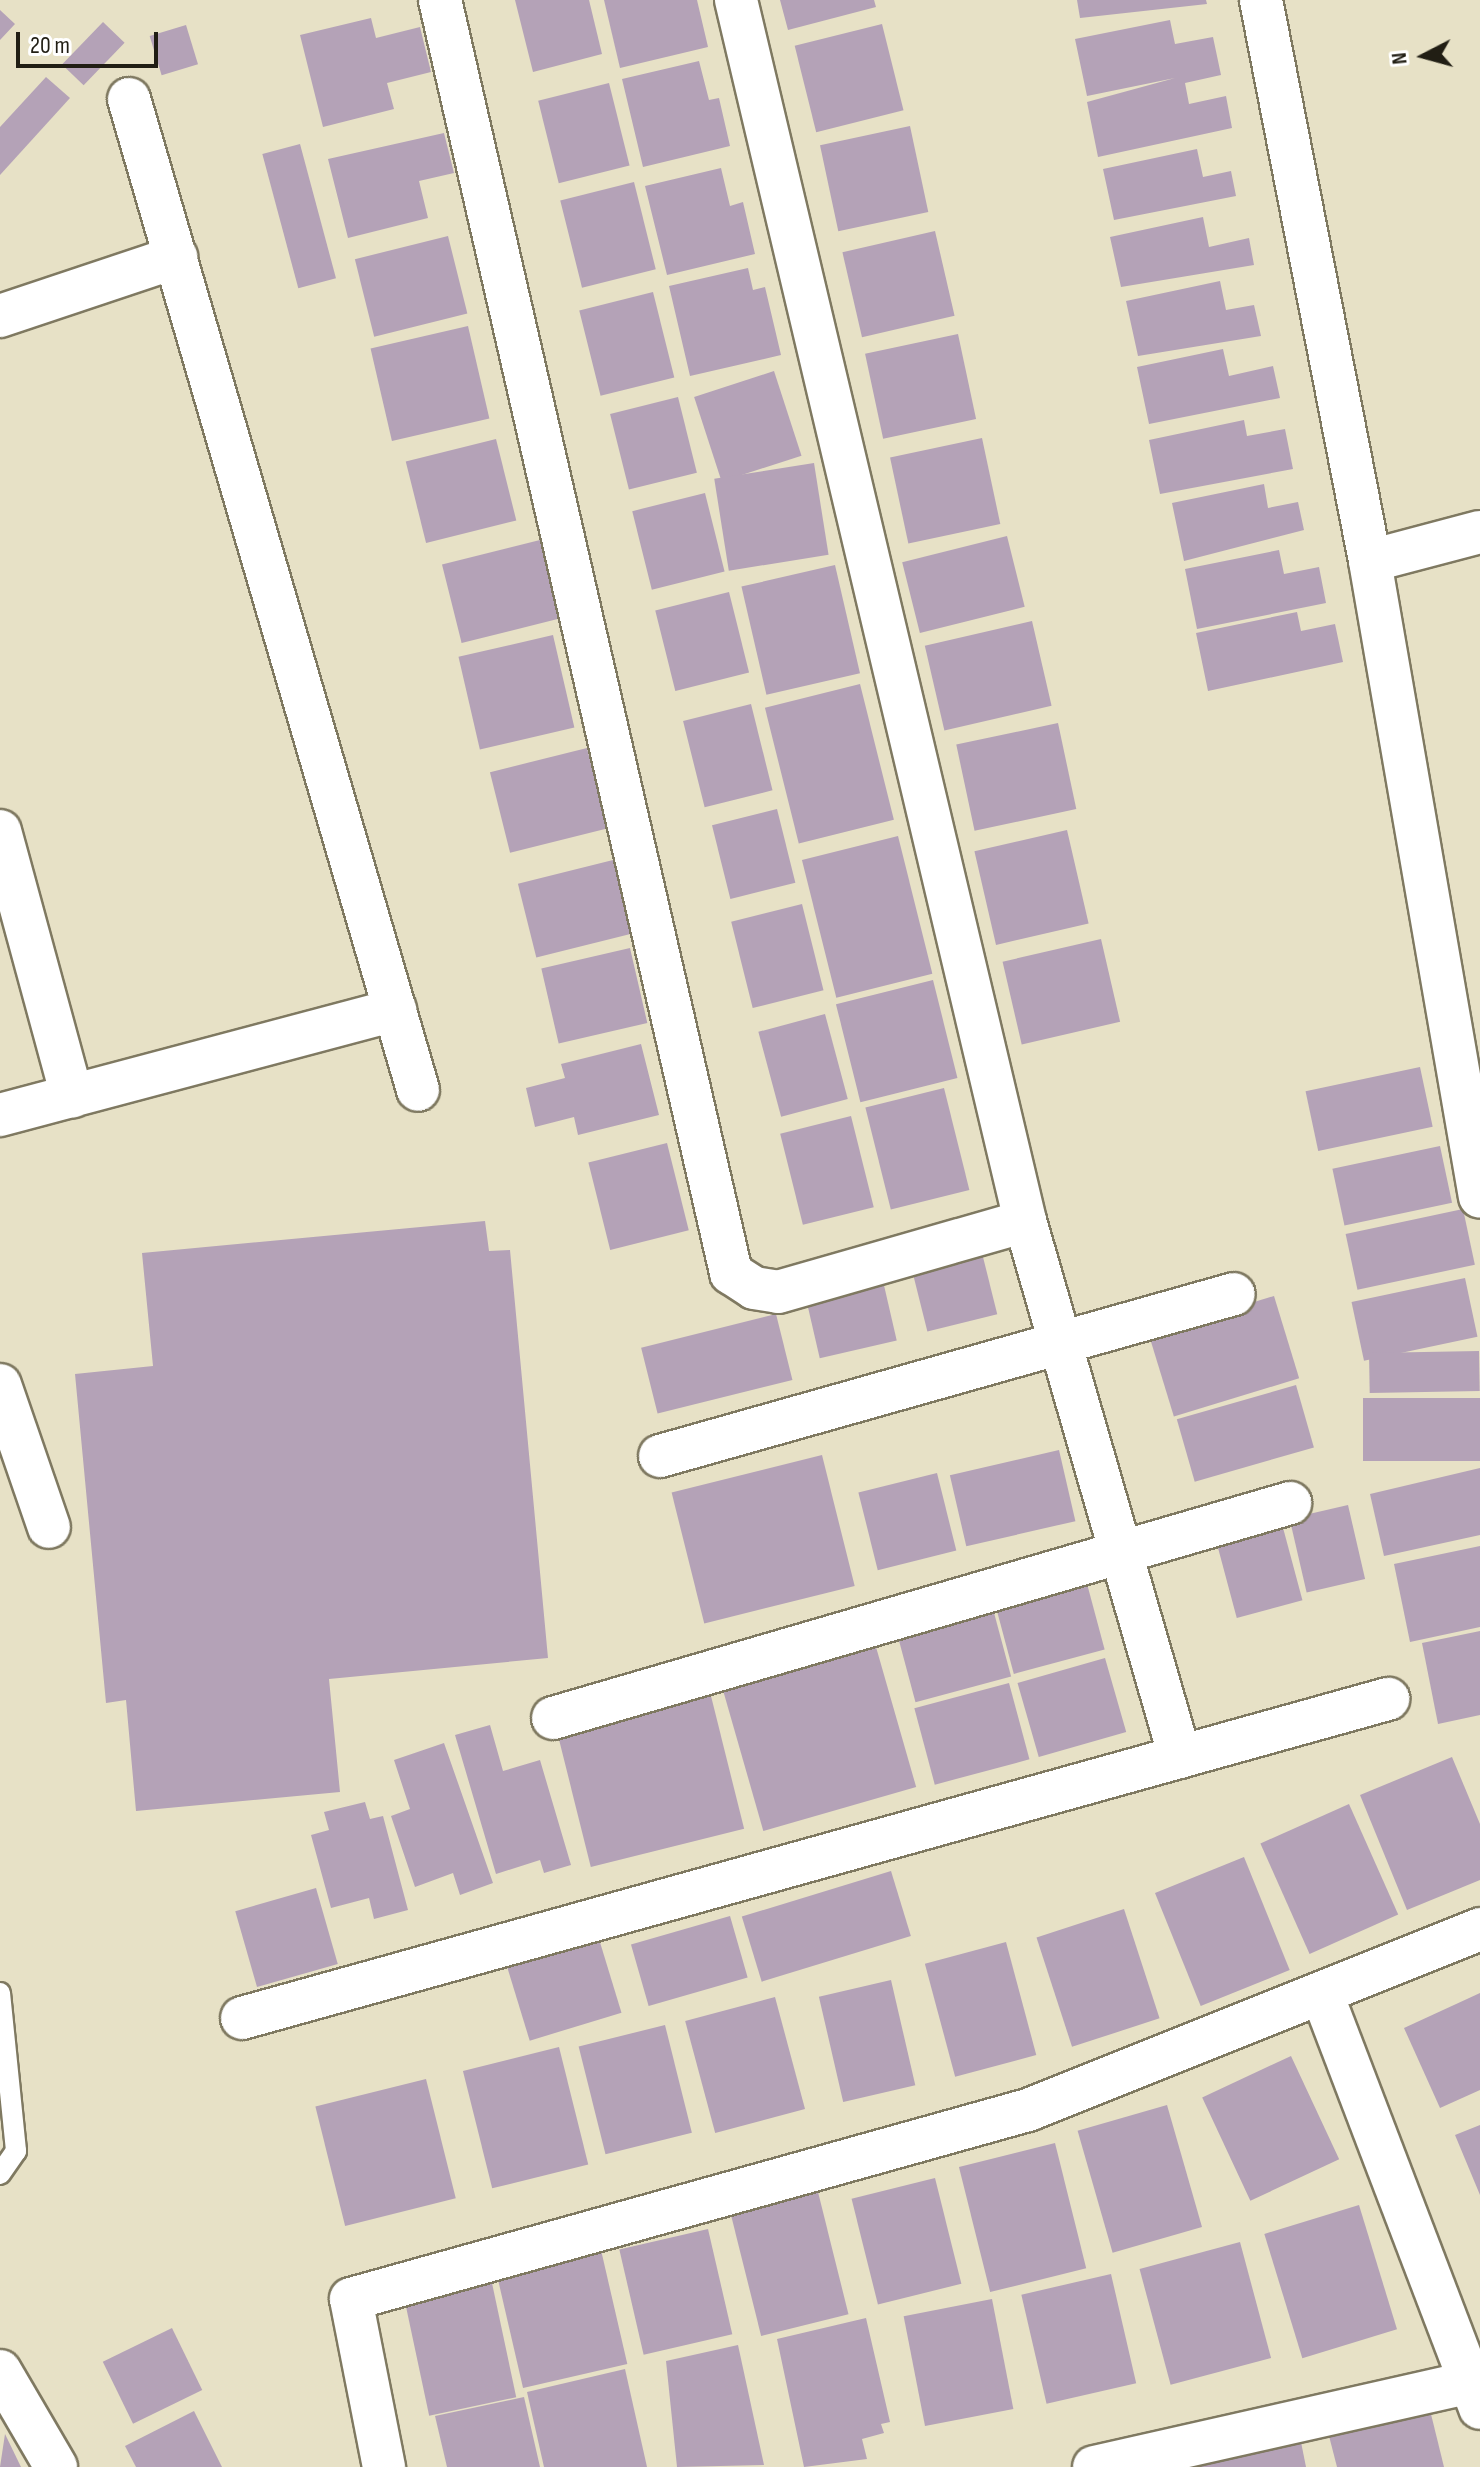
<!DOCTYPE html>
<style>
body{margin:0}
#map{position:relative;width:1480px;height:2467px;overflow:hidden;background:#e7e1c6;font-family:"Sofia Sans Condensed",sans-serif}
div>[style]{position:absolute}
.building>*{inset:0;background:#b4a2b7;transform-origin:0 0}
.roads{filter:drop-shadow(2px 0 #7f7961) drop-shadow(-2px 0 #7f7961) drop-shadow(0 2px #7f7961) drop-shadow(0 -2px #7f7961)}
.service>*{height:20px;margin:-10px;padding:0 10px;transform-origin:10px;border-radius:10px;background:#fff}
.minor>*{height:42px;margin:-21px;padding:0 21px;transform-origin:21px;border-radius:21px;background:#fff}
span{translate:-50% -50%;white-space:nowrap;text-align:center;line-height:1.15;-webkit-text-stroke:6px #fff;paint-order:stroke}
.north{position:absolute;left:1384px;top:16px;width:80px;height:80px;-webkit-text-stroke:6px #fff;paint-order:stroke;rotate:264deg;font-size:22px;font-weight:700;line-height:32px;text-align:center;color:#211e14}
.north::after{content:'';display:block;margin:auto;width:28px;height:36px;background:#211e14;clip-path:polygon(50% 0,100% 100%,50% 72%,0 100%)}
.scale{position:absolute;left:16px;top:32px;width:142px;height:36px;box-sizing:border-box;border:4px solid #211e14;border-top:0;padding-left:10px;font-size:24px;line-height:28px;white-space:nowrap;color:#211e14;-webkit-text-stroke:6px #fff;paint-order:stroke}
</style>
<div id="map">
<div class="building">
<i style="clip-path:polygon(515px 0,589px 0,602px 54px,533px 72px)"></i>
<i style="clip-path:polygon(604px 0,697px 0,708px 47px,620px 68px)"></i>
<i style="clip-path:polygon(780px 0,874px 0,876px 7px,788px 30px)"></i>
<i style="clip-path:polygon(1077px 0,1206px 0,1207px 4px,1080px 18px)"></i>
<i style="clip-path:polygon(0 10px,15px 24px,0 40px)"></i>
<i style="clip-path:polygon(371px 18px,376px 38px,420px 27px,431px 72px,387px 83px,394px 109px,323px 127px,300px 35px)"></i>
<i style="clip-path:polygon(1170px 20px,1175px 44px,1213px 37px,1221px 75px,1185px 83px,1189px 104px,1226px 96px,1232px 128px,1098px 157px,1087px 102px,1175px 78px,1087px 96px,1075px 39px)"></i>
<i style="left:103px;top:22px;width:30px;height:59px;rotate:44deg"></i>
<i style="left:882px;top:24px;width:89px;height:90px;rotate:76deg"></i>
<i style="left:186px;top:25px;width:41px;height:38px;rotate:73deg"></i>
<i style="clip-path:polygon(699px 61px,709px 100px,719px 98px,730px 146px,643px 167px,622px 79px)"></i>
<i style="clip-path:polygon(46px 77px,70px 98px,0 175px,0 127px)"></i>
<i style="left:609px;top:83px;width:85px;height:73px;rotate:76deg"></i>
<i style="left:910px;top:126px;width:88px;height:92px;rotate:78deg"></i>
<i style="clip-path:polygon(444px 133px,454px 173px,419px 181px,428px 218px,348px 238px,328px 159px)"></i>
<i style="left:300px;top:144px;width:139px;height:39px;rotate:75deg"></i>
<i style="clip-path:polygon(1197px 149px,1203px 177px,1231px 171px,1236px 196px,1114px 220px,1103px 169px)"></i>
<i style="clip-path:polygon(721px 168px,730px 206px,743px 202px,755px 254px,667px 275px,645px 186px)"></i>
<i style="left:634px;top:182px;width:90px;height:76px;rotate:76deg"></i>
<i style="clip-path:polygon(1203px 217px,1209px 247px,1249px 238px,1254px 265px,1121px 287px,1110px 237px)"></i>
<i style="left:935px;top:231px;width:87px;height:95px;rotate:77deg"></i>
<i style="left:448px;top:236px;width:80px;height:96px;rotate:76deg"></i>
<i style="clip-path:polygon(748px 268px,753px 290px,765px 287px,781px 355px,690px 376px,669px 286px)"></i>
<i style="clip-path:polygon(1220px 281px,1226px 310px,1254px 305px,1261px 336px,1138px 356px,1126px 301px)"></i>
<i style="left:653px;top:292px;width:88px;height:76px;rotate:76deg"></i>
<i style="left:468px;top:326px;width:95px;height:100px;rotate:77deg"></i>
<i style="left:958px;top:334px;width:87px;height:95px;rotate:78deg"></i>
<i style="clip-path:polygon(1223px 349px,1229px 376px,1273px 366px,1280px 398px,1149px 424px,1137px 367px)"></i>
<i style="left:774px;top:371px;width:89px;height:84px;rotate:72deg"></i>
<i style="left:678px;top:397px;width:78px;height:70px;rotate:76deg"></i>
<i style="clip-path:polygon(1244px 420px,1247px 436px,1285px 429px,1293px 469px,1160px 494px,1149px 440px)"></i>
<i style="left:982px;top:438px;width:88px;height:94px;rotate:78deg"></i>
<i style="left:496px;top:439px;width:84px;height:93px;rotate:76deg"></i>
<i style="left:814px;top:463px;width:93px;height:101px;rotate:81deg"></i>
<i style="clip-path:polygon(1264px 484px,1268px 508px,1298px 502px,1304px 530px,1184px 561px,1172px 503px)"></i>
<i style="left:705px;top:493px;width:81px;height:75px;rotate:76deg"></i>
<i style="left:1007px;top:536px;width:73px;height:108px;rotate:76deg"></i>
<i style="left:540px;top:540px;width:81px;height:101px;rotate:76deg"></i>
<i style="clip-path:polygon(1279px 550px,1284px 574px,1319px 567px,1326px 603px,1197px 629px,1185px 569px)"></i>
<i style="left:835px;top:565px;width:111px;height:96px;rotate:77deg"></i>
<i style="left:729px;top:592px;width:83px;height:76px;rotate:76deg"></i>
<i style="clip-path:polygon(1297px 612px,1301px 631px,1335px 624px,1343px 662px,1208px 691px,1196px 633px)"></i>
<i style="left:1032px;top:621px;width:87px;height:110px;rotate:77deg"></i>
<i style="left:553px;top:635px;width:95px;height:97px;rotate:77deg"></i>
<i style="left:860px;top:684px;width:140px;height:98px;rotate:76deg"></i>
<i style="left:751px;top:704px;width:89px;height:70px;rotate:76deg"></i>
<i style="left:1058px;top:723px;width:88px;height:104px;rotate:78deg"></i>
<i style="left:587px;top:748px;width:83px;height:100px;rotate:76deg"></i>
<i style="left:777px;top:809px;width:76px;height:67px;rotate:76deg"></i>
<i style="left:1067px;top:830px;width:96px;height:95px;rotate:77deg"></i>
<i style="left:898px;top:836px;width:142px;height:99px;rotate:76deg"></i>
<i style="left:613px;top:860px;width:76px;height:98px;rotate:76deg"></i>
<i style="left:802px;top:904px;width:89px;height:73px;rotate:76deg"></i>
<i style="left:1101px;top:939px;width:85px;height:101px;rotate:77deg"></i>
<i style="left:630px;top:948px;width:77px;height:91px;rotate:77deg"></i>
<i style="left:933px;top:980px;width:101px;height:100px;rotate:76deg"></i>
<i style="left:825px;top:1014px;width:88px;height:69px;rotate:75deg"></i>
<i style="clip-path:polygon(641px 1044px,659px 1115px,578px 1135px,574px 1117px,535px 1127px,526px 1088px,565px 1078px,561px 1064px)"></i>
<i style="left:1420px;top:1067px;width:61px;height:117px;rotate:78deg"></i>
<i style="left:944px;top:1088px;width:105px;height:81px;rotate:76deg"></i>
<i style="left:851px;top:1116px;width:94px;height:73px;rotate:76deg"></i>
<i style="left:667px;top:1143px;width:90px;height:81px;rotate:76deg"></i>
<i style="left:1440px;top:1146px;width:58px;height:110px;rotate:78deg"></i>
<i style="left:1463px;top:1209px;width:57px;height:120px;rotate:78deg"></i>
<i style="clip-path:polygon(485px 1221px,489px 1251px,510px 1250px,548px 1658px,329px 1679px,340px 1792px,136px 1811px,126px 1700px,106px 1703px,75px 1374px,153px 1366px,142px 1253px)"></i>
<i style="left:982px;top:1253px;width:63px;height:72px;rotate:76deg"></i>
<i style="left:1465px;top:1278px;width:60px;height:116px;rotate:78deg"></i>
<i style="left:883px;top:1281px;width:61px;height:79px;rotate:77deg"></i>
<i style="left:1274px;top:1296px;width:86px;height:131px;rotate:73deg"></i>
<i style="left:776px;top:1314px;width:68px;height:139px;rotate:76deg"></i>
<i style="left:1479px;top:1351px;width:40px;height:110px;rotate:89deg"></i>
<i style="left:1296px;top:1385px;width:65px;height:124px;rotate:74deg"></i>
<i style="left:1480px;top:1398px;width:63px;height:117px;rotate:90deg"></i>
<i style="left:1059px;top:1450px;width:73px;height:112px;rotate:77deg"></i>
<i style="left:822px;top:1455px;width:135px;height:155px;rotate:76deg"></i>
<i style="clip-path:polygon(1480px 1468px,1480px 1535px,1384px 1556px,1370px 1494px)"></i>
<i style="left:937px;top:1473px;width:80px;height:81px;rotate:76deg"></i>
<i style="left:1348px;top:1505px;width:76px;height:60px;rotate:77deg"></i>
<i style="left:1282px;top:1524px;width:79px;height:68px;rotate:75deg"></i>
<i style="clip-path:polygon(1480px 1546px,1480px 1627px,1410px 1642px,1394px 1564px)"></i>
<i style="left:1086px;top:1580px;width:72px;height:94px;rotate:75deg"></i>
<i style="left:993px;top:1609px;width:70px;height:99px;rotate:75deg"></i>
<i style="clip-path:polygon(1480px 1631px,1480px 1715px,1438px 1724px,1422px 1643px)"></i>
<i style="left:874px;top:1640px;width:153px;height:159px;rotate:74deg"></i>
<i style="left:1105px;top:1658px;width:77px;height:91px;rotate:74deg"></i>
<i style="left:1009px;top:1683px;width:79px;height:98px;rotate:75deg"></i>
<i style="left:710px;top:1692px;width:141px;height:158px;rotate:76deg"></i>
<i style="clip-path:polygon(490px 1725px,503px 1771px,540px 1760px,571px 1865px,544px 1873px,540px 1860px,496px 1874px,455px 1735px)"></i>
<i style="clip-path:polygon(444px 1743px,493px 1883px,460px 1895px,453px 1873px,415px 1887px,391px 1816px,410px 1809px,394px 1760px)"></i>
<i style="clip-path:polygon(1452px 1757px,1480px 1824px,1480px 1880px,1407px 1910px,1360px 1795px)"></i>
<i style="clip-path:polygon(365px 1802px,370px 1819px,383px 1816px,408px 1910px,374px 1919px,369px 1898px,331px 1908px,311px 1835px,329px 1830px,324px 1812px)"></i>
<i style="left:1349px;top:1804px;width:121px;height:97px;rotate:66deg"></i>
<i style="left:1244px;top:1857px;width:122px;height:96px;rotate:68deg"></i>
<i style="left:891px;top:1871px;width:68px;height:156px;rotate:73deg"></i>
<i style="left:316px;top:1888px;width:79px;height:84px;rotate:74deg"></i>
<i style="left:1124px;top:1909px;width:115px;height:92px;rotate:72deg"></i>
<i style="left:730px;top:1916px;width:64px;height:103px;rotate:74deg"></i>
<i style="left:599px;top:1939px;width:77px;height:96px;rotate:73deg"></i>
<i style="left:1006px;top:1942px;width:117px;height:84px;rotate:75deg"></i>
<i style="left:891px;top:1980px;width:108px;height:74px;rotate:77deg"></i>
<i style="clip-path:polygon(1480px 1993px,1480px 2090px,1440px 2108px,1404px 2028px)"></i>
<i style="left:775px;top:1997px;width:116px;height:93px;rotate:75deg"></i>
<i style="left:665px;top:2025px;width:111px;height:89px;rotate:76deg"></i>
<i style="left:559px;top:2047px;width:121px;height:99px;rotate:76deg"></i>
<i style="left:1291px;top:2056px;width:114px;height:98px;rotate:65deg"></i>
<i style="left:426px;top:2079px;width:123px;height:114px;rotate:76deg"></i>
<i style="left:1167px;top:2105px;width:127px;height:93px;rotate:74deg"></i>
<i style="clip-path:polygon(1480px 2125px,1480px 2195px,1455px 2135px)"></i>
<i style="left:1055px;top:2143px;width:129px;height:99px;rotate:76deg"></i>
<i style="left:935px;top:2178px;width:109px;height:86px;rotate:76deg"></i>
<i style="left:818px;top:2192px;width:126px;height:90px;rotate:76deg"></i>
<i style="left:1359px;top:2205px;width:130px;height:99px;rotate:73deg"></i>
<i style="left:708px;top:2229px;width:108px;height:91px;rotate:77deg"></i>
<i style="left:1240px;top:2242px;width:120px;height:104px;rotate:75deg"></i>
<i style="left:601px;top:2250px;width:117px;height:107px;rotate:77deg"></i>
<i style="left:489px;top:2269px;width:131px;height:89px;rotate:78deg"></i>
<i style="left:1111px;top:2274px;width:112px;height:92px;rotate:77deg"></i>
<i style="left:992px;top:2299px;width:112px;height:90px;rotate:79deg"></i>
<i style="clip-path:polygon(866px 2318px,890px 2422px,881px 2424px,884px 2433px,862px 2439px,867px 2459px,804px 2467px,777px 2339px)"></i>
<i style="left:172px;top:2328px;width:69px;height:77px;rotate:64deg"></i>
<i style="clip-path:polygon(738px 2345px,764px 2465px,677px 2467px,666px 2361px)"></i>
<i style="clip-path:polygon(625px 2369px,647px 2467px,544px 2467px,527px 2392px)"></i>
<i style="clip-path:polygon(524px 2397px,540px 2467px,447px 2467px,435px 2416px)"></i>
<i style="clip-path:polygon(1429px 2406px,1444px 2467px,1337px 2467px,1328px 2432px)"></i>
<i style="clip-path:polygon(194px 2411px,222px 2467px,136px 2467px,125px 2446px)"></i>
<i style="clip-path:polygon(5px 2434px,21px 2467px,0 2467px)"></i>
<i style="clip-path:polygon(1301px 2442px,1306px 2467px,1197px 2467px,1197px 2464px)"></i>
</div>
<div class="roads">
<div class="service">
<i style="left:0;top:1993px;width:159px;rotate:84.2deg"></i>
<i style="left:16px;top:2151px;width:28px;rotate:125deg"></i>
</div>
<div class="minor">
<i style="left:440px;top:0;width:1306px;rotate:77.12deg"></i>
<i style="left:731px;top:1273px;width:27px;rotate:33deg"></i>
<i style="left:754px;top:1288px;width:24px;rotate:9deg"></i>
<i style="left:778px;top:1292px;width:257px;rotate:-16deg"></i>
<i style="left:736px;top:0;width:1255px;rotate:76.68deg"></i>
<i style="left:1025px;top:1221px;width:558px;rotate:73.87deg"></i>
<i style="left:1261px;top:0;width:571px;rotate:79deg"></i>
<i style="left:1370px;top:561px;width:645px;rotate:80.19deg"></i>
<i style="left:129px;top:99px;width:1032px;rotate:73.74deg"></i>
<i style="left:0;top:316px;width:186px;rotate:-18.5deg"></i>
<i style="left:1370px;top:561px;width:114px;rotate:-14.8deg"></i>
<i style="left:0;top:831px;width:275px;rotate:74.8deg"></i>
<i style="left:0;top:1115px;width:409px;rotate:-14.9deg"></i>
<i style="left:0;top:1385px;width:150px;rotate:71deg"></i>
<i style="left:660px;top:1456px;width:596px;rotate:-15.76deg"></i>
<i style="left:553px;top:1718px;width:768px;rotate:-16.26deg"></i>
<i style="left:1322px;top:1994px;width:443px;rotate:69.1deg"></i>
<i style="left:242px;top:2018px;width:1190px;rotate:-15.56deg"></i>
<i style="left:0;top:2371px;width:111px;rotate:59.7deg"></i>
<i style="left:384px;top:2467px;width:171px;rotate:-101.1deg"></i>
<i style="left:351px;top:2299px;width:703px;rotate:-15.6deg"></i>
<i style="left:1028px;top:2110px;width:487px;rotate:-21.8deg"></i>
<i style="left:1094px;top:2467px;width:386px;rotate:-12.7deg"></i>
</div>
</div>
<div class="north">N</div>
<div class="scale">20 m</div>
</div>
